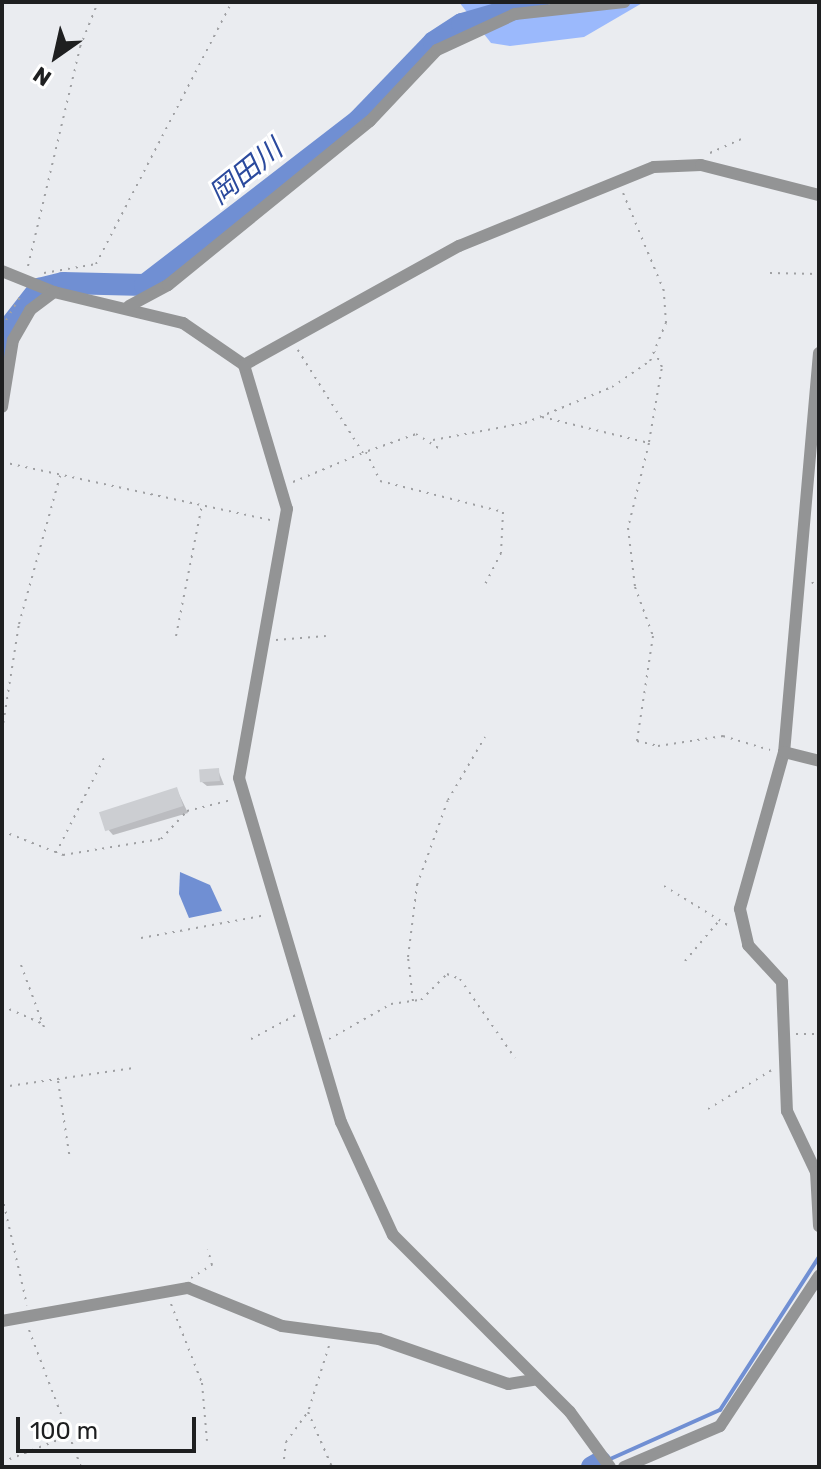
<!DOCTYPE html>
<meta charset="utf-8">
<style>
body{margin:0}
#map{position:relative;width:821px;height:1469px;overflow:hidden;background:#eaecf0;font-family:Rubik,"Noto Sans JP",sans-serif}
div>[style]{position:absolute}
.green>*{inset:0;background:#9bb9fc}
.water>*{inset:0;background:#708fd3}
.shadow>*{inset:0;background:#0003}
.stream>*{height:4px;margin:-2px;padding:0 2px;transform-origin:2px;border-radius:2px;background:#708fd3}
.river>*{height:22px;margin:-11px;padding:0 11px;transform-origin:11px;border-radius:11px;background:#708fd3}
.building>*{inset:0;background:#ccced2;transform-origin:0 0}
.path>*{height:2px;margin-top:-1px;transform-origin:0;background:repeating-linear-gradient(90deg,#9fa0a3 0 2px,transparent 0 8px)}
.minor>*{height:12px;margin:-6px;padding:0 6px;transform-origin:6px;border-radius:6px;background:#939495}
span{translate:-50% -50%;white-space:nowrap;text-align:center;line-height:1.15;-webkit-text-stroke:6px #fff;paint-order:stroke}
.water-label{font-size:28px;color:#2b4a9d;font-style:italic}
.frame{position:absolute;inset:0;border:4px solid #1e1f20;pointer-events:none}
.north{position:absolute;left:16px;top:16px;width:80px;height:80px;-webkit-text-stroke:6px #fff;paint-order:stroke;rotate:214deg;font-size:22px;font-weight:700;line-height:32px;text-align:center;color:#1e1f20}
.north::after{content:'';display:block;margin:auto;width:28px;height:36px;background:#1e1f20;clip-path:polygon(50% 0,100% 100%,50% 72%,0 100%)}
.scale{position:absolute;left:16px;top:1417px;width:180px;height:36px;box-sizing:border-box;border:4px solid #1e1f20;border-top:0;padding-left:10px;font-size:24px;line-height:28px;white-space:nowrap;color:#1e1f20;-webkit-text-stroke:6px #fff;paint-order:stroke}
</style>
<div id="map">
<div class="green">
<i style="clip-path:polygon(459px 2px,644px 2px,584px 37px,510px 46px,491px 43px)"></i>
</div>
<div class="water">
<i style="clip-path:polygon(180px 872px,210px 885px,222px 911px,189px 918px,179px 894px)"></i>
</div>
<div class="shadow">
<i style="clip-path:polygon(218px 770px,224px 785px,207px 786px,202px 782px)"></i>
<i style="clip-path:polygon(177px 790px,188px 813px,113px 835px,106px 827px)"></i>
</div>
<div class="stream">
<i style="left:608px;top:1460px;width:123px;rotate:-24.1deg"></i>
<i style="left:720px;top:1410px;width:182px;rotate:-57.1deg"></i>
</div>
<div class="river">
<i style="left:2px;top:363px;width:39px;rotate:-77deg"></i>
<i style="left:11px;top:325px;width:46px;rotate:-52.1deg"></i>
<i style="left:39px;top:289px;width:25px;rotate:-14deg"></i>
<i style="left:63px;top:283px;width:82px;rotate:1.4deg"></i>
<i style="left:145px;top:285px;width:270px;rotate:-37.6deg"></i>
<i style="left:359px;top:120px;width:108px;rotate:-46.1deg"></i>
<i style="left:434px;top:42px;width:33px;rotate:-33deg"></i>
<i style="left:462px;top:24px;width:79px;rotate:-16.1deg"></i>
<i style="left:592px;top:1467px;width:10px;rotate:-29deg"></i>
</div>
<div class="building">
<i style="left:219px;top:768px;width:13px;height:20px;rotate:86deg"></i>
<i style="left:177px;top:787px;width:20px;height:82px;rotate:72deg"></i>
</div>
<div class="path">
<i style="left:710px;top:153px;width:34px;rotate:-24deg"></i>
<i style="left:28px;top:266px;width:225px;rotate:-76.6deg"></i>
<i style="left:80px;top:47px;width:48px;rotate:-68.2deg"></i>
<i style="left:44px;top:273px;width:53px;rotate:-9.8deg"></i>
<i style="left:96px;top:264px;width:295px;rotate:-62.6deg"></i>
<i style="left:770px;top:273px;width:49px;rotate:1.2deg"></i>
<i style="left:2px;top:327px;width:39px;rotate:-59deg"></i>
<i style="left:542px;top:417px;width:110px;rotate:13.7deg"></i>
<i style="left:649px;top:443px;width:88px;rotate:103.9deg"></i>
<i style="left:628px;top:528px;width:59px;rotate:83.2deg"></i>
<i style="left:635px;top:587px;width:52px;rotate:69.8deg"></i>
<i style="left:653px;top:636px;width:106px;rotate:98.7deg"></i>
<i style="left:637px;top:741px;width:22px;rotate:13deg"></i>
<i style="left:658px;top:746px;width:66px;rotate:-8.7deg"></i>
<i style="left:723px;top:736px;width:49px;rotate:16.6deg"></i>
<i style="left:433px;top:440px;width:94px;rotate:-10.5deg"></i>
<i style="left:525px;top:423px;width:94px;rotate:-22.5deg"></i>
<i style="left:612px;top:387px;width:46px;rotate:-34.4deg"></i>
<i style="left:650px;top:361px;width:41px;rotate:-67.2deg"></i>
<i style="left:666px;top:323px;width:32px;rotate:-94deg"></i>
<i style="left:664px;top:291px;width:106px;rotate:-112.7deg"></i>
<i style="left:649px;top:442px;width:76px;rotate:-80.2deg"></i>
<i style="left:662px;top:367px;width:17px;rotate:-115deg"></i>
<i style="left:368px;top:451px;width:51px;rotate:-19.5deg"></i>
<i style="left:416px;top:434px;width:31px;rotate:32deg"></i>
<i style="left:366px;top:452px;width:32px;rotate:64deg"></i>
<i style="left:380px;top:481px;width:127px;rotate:14.1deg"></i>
<i style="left:503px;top:512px;width:41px;rotate:92.8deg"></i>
<i style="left:501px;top:553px;width:37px;rotate:117deg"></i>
<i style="left:2px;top:462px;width:275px;rotate:12.2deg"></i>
<i style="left:293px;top:482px;width:76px;rotate:-22.5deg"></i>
<i style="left:363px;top:453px;width:122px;rotate:-122.3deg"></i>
<i style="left:812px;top:582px;width:11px;rotate:49deg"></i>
<i style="left:176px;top:636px;width:134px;rotate:-78.8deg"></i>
<i style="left:276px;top:640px;width:50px;rotate:-4.6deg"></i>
<i style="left:2px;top:731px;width:108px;rotate:-81deg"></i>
<i style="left:19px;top:624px;width:154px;rotate:-74.5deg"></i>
<i style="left:2px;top:831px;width:66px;rotate:21.5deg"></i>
<i style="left:63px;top:855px;width:99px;rotate:-9.3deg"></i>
<i style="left:161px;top:839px;width:38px;rotate:-47deg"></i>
<i style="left:187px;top:811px;width:45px;rotate:-14deg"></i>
<i style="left:56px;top:853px;width:111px;rotate:-63.2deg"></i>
<i style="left:664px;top:886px;width:79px;rotate:31.5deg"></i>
<i style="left:141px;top:938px;width:127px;rotate:-10.4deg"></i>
<i style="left:685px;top:961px;width:51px;rotate:-49.8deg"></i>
<i style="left:21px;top:965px;width:69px;rotate:69.7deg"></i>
<i style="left:413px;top:1001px;width:44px;rotate:-96.5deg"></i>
<i style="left:408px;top:957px;width:73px;rotate:-82.9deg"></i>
<i style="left:417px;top:885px;width:90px;rotate:-70deg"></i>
<i style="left:448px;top:800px;width:73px;rotate:-59.6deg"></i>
<i style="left:2px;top:1006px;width:43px;rotate:23.6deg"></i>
<i style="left:796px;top:1034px;width:23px"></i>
<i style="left:251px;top:1039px;width:51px;rotate:-28.1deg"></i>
<i style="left:329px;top:1039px;width:71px;rotate:-29.4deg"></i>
<i style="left:391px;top:1004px;width:30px;rotate:-8deg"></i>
<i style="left:421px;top:1000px;width:37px;rotate:-45deg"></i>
<i style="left:447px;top:974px;width:14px;rotate:21deg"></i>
<i style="left:460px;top:979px;width:96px;rotate:55.2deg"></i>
<i style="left:58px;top:1081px;width:79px;rotate:81.3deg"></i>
<i style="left:2px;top:1087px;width:133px;rotate:-8.2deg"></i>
<i style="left:708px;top:1109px;width:75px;rotate:-31.4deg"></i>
<i style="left:2px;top:1196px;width:112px;rotate:77.1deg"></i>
<i style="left:191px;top:1278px;width:25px;rotate:-32deg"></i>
<i style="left:212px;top:1265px;width:16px;rotate:-105deg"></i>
<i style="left:171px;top:1304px;width:85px;rotate:68.6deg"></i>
<i style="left:202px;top:1383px;width:58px;rotate:85.1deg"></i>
<i style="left:29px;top:1330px;width:147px;rotate:69.2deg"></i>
<i style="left:329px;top:1346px;width:69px;rotate:107.7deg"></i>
<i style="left:308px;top:1412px;width:60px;rotate:66.4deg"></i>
<i style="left:2px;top:1462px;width:71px;rotate:-21.5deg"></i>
<i style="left:283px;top:1467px;width:25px;rotate:-83deg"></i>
<i style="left:286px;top:1442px;width:37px;rotate:-54deg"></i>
</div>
<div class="minor">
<i style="left:2px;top:271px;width:56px;rotate:22deg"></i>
<i style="left:54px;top:292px;width:133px;rotate:13.5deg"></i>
<i style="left:183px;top:323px;width:74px;rotate:34.5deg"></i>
<i style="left:244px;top:365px;width:150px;rotate:73.4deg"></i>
<i style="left:287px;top:509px;width:273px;rotate:100.1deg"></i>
<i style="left:239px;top:778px;width:359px;rotate:73.5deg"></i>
<i style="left:341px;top:1122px;width:124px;rotate:65.3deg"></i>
<i style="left:393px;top:1235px;width:250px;rotate:45deg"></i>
<i style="left:570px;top:1412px;width:68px;rotate:54deg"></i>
<i style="left:129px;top:306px;width:44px;rotate:-28.3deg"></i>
<i style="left:168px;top:285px;width:260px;rotate:-39.1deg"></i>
<i style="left:370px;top:121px;width:98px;rotate:-46.7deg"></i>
<i style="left:437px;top:50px;width:86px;rotate:-24.8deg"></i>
<i style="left:515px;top:14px;width:110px;rotate:-6.3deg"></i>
<i style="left:819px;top:353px;width:401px;rotate:95deg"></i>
<i style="left:784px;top:752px;width:163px;rotate:105.7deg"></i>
<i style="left:740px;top:909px;width:37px;rotate:77deg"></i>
<i style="left:748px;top:945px;width:50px;rotate:47.4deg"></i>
<i style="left:782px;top:982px;width:129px;rotate:87.8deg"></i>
<i style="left:787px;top:1111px;width:68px;rotate:64.6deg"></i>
<i style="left:816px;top:1172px;width:54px;rotate:86.8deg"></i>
<i style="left:244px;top:365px;width:246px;rotate:-29deg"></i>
<i style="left:459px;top:246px;width:210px;rotate:-22.1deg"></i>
<i style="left:654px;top:167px;width:47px;rotate:-2.4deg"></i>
<i style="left:701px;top:165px;width:122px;rotate:14.3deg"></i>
<i style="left:2px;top:407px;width:68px;rotate:-80.7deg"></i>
<i style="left:13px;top:340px;width:34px;rotate:-60deg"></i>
<i style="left:30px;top:310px;width:30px;rotate:-37deg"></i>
<i style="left:784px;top:752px;width:36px;rotate:14deg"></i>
<i style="left:2px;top:1321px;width:189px;rotate:-10.1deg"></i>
<i style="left:188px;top:1288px;width:101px;rotate:22deg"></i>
<i style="left:282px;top:1326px;width:98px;rotate:7.6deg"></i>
<i style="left:379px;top:1339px;width:137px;rotate:19.2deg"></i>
<i style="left:508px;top:1384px;width:26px;rotate:-9deg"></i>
<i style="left:624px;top:1467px;width:104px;rotate:-23.1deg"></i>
<i style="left:720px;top:1426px;width:180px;rotate:-56.6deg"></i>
</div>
<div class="water-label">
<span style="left:246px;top:172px;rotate:-39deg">岡田川</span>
</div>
<div class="frame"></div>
<div class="north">N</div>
<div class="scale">100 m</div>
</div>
